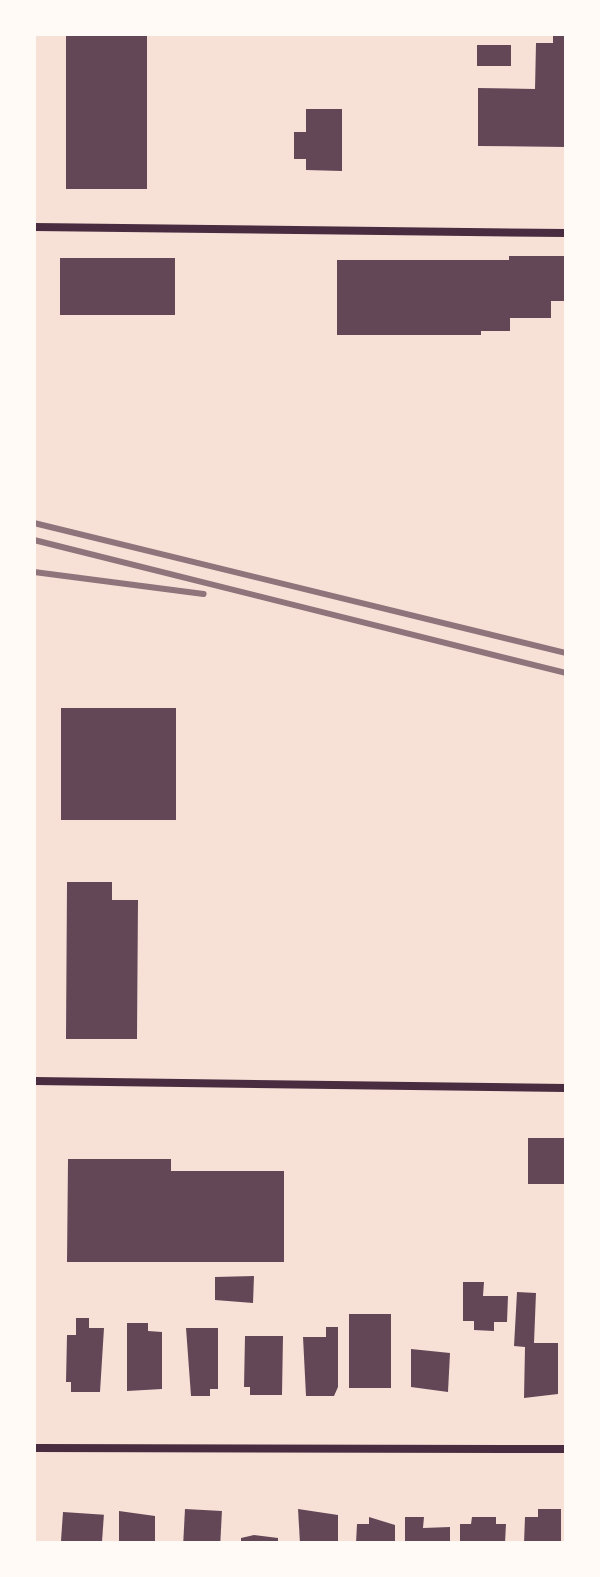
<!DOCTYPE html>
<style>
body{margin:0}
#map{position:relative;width:600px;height:1577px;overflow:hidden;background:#f7e1d7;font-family:"Open Sans",sans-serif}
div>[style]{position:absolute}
.building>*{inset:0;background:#644757;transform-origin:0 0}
.minor>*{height:8px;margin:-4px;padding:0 4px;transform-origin:4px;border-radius:4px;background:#4a2c40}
.rail>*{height:6px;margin:-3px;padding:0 3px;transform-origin:3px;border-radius:3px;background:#8f747c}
span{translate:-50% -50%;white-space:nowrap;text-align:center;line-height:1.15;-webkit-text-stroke:6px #fffaf5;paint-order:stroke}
.frame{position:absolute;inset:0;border:36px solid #fffaf5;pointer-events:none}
</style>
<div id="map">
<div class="building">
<i style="left:66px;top:34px;width:81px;height:155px"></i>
<i style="clip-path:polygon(553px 34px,566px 34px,566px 147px,478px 146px,478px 88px,535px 89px,536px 43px,553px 43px)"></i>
<i style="left:477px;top:45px;width:34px;height:21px"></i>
<i style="clip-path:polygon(306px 109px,342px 109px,342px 171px,306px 170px,306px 159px,294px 159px,294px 132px,306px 132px)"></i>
<i style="clip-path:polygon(509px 256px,566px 256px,566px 301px,551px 301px,551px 318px,510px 318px,510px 331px,481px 331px,481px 335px,337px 335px,337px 260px,509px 260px)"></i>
<i style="left:60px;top:258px;width:115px;height:57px"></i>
<i style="left:61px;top:708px;width:115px;height:112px"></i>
<i style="clip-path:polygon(67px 882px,112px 882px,112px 900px,138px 900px,137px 1039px,66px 1039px)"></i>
<i style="left:528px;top:1138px;width:36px;height:46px"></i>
<i style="clip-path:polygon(68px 1159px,171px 1159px,171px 1171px,284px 1171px,284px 1262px,67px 1262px)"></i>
<i style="clip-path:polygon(254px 1276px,253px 1303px,215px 1300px,215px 1277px)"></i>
<i style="clip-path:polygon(463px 1282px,484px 1282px,483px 1296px,508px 1296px,507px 1322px,494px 1322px,494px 1331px,474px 1330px,474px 1321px,463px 1321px)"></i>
<i style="clip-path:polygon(517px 1292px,536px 1293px,534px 1343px,558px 1343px,558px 1394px,524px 1398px,525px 1347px,514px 1346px)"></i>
<i style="left:349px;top:1314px;width:42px;height:74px"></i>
<i style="clip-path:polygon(76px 1318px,89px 1318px,89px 1328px,104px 1328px,100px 1392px,71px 1392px,71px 1382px,66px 1382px,67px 1335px,76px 1335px)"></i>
<i style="clip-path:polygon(127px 1323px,148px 1323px,148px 1331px,162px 1332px,162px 1389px,127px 1391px)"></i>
<i style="clip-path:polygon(326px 1327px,338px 1327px,338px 1387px,334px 1396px,306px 1396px,303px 1337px,326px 1337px)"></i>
<i style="clip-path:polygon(186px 1328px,218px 1328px,218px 1389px,210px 1389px,210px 1396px,191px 1396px)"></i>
<i style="clip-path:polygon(245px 1336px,283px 1336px,282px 1395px,250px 1395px,250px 1387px,244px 1387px)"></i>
<i style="clip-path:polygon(411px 1349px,450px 1353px,448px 1392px,411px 1387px)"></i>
<i style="left:185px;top:1509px;width:37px;height:34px;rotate:3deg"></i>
<i style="clip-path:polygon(298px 1509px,338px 1515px,338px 1543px,300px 1543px)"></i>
<i style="clip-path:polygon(538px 1509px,561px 1509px,561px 1543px,524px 1543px,525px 1517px,538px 1517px)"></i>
<i style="clip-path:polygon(119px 1511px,155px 1516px,155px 1543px,119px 1543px)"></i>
<i style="left:63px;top:1512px;width:41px;height:31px;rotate:4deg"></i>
<i style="clip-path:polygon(369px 1517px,395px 1525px,395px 1543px,356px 1543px,357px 1524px,369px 1524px)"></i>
<i style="clip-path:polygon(405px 1517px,424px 1517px,423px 1528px,450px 1527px,450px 1543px,405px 1543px)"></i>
<i style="clip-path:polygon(472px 1517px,496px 1517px,496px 1524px,506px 1524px,505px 1543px,460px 1543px,460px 1524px,471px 1524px)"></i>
<i style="clip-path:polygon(254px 1535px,278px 1538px,278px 1543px,241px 1543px,241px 1538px)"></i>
</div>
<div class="minor">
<i style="left:34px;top:227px;width:532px;rotate:0.65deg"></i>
<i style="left:34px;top:1081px;width:532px;rotate:0.75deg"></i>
<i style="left:34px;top:1448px;width:532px;rotate:0.11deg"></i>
</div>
<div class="rail">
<i style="left:34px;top:523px;width:548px;rotate:13.73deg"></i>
<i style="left:34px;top:540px;width:548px;rotate:14.04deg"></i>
<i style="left:34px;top:572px;width:171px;rotate:7.4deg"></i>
</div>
<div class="frame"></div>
</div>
